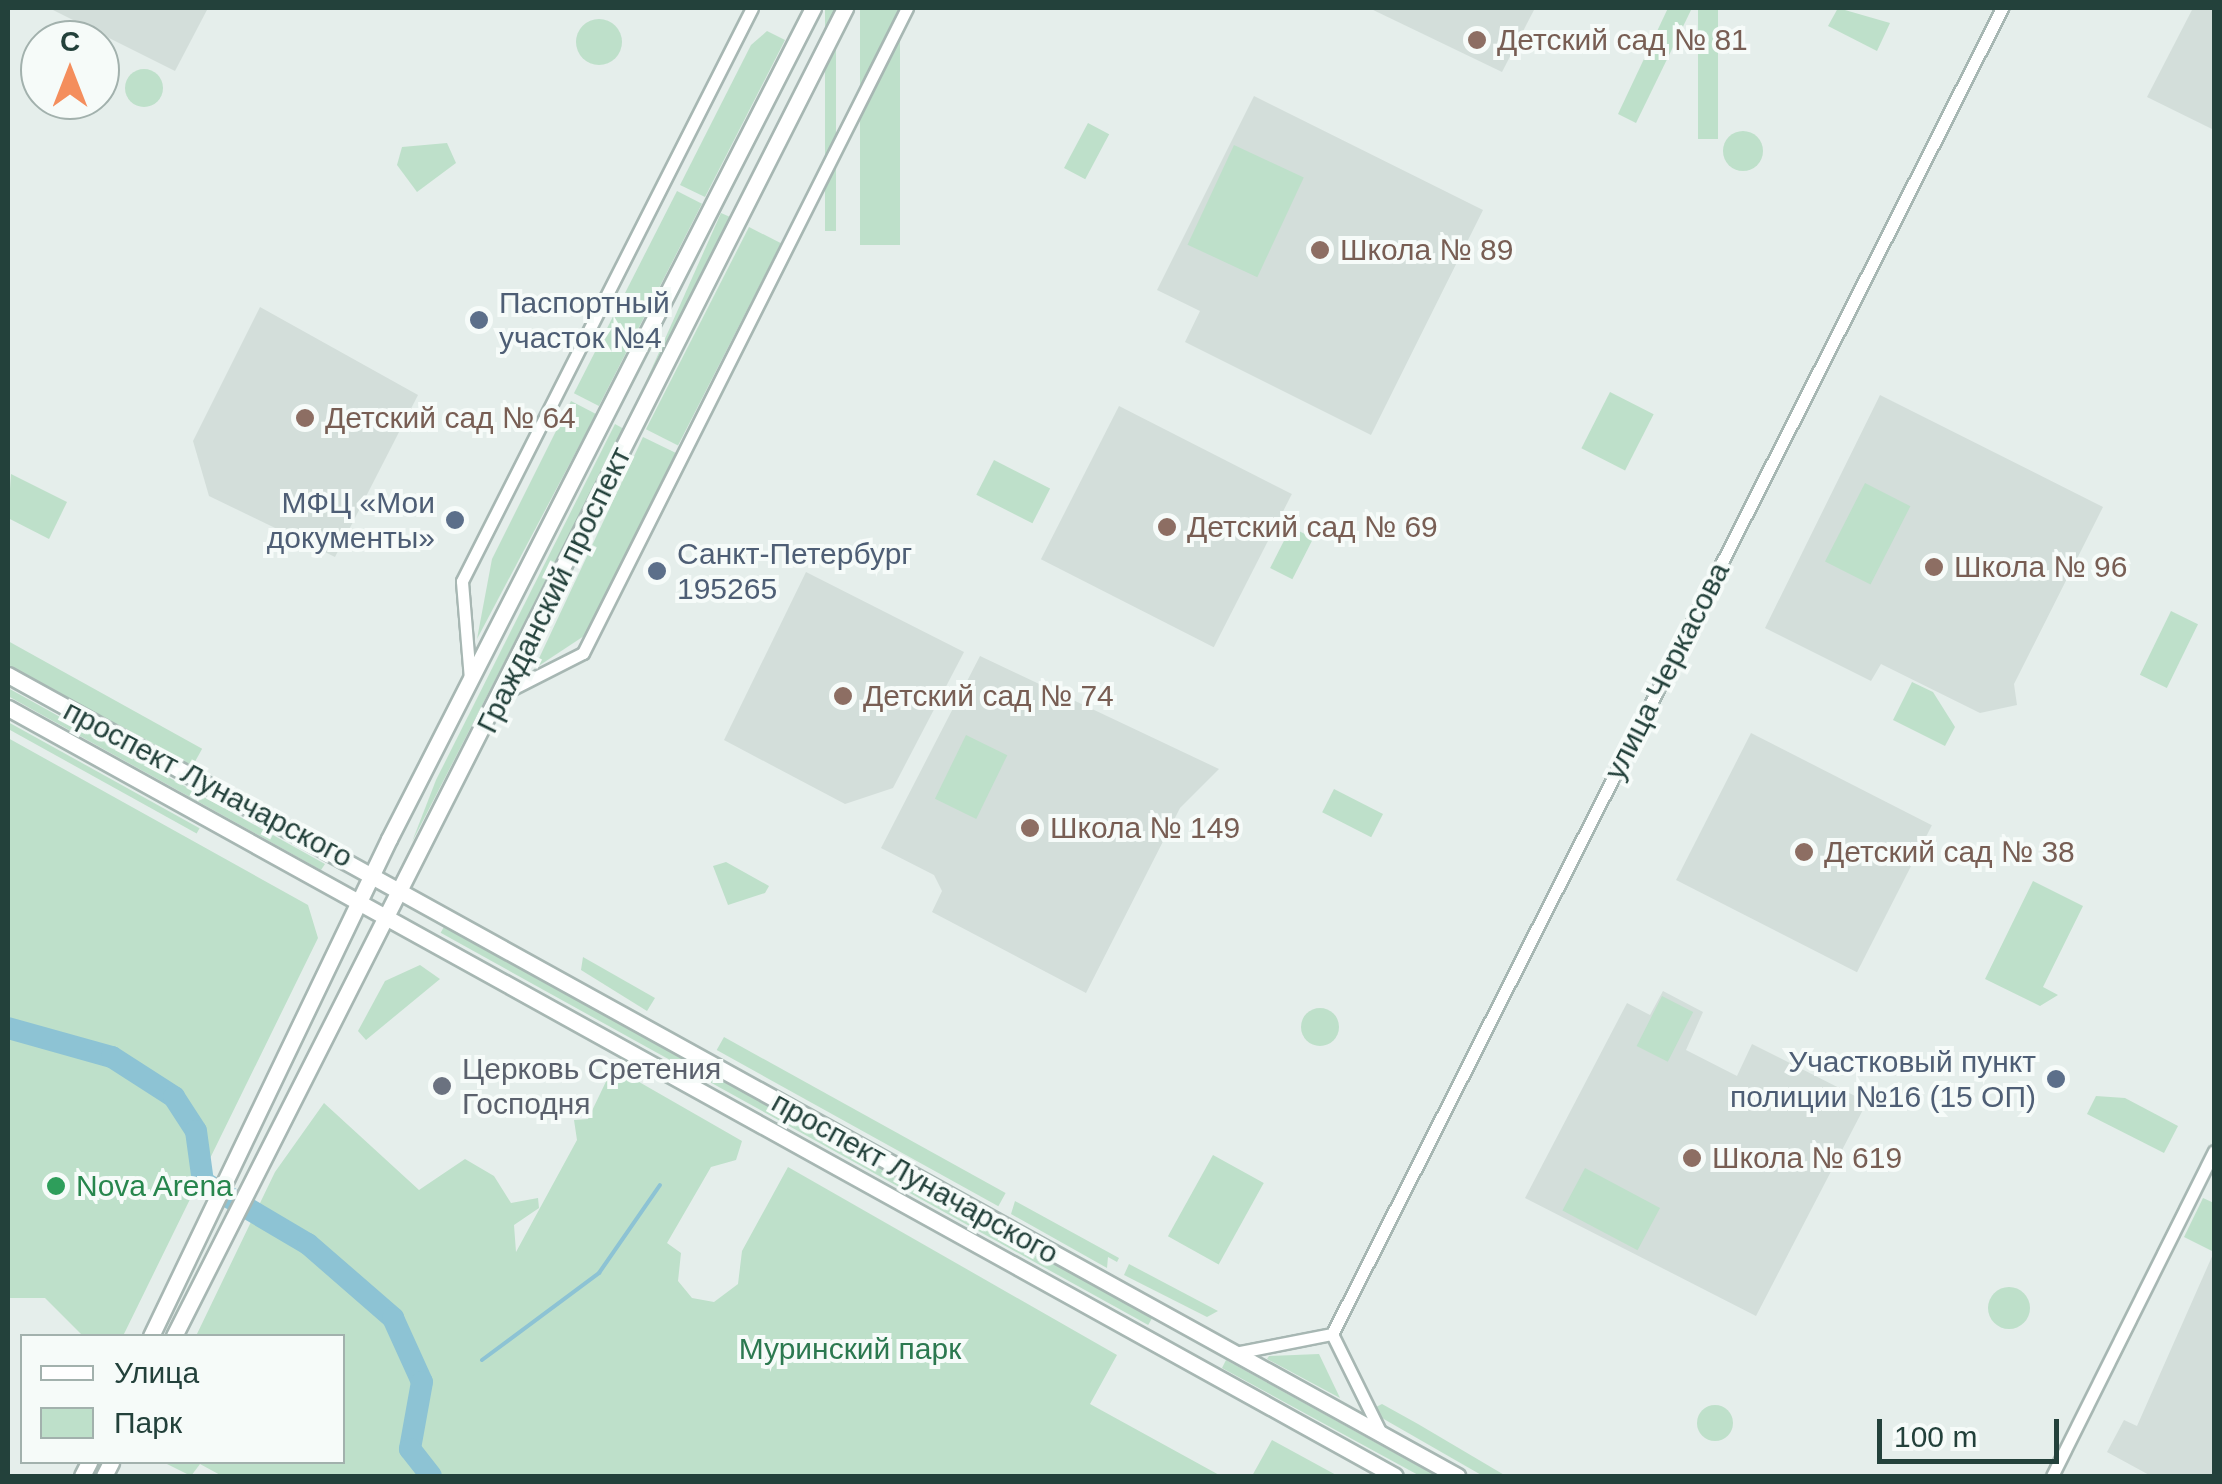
<!DOCTYPE html>
<meta charset="utf-8">
<style>
body{margin:0}
#map{position:relative;width:2222px;height:1484px;overflow:hidden;background:#e5eeeb;font-family:Arial,sans-serif}
div>[style]{position:absolute}
.built>*{inset:0;background:#d3deda;transform-origin:0 0}
.green>*{inset:0;background:#bee0ca;transform-origin:0 0}
.round{border-radius:50%}
.stream>*{height:4px;margin:-2px;padding:0 2px;transform-origin:2px;border-radius:2px;background:#8dc3d4}
.river>*{height:22px;margin:-11px;padding:0 11px;transform-origin:11px;border-radius:11px;background:#8dc3d4}
.roads{filter:drop-shadow(2px 0 #a7b7b3) drop-shadow(-2px 0 #a7b7b3) drop-shadow(0 2px #a7b7b3) drop-shadow(0 -2px #a7b7b3)}
.minor>*{height:11px;margin:-5.5px;padding:0 5.5px;transform-origin:5.5px;border-radius:5.5px;background:#fff}
.secondary>*{height:15px;margin:-7.5px;padding:0 7.5px;transform-origin:7.5px;border-radius:7.5px;background:#fff}
.dots>*{width:28px;height:28px;translate:-50% -50%;box-sizing:border-box;border:5px solid #f6fbf9;border-radius:50%}
span{translate:-50% -50%;white-space:nowrap;text-align:center;line-height:1.15;-webkit-text-stroke:8px #f6fbf9;paint-order:stroke}
.education-label{font-size:30px;color:#785e54}
.left{translate:0 -50%;text-align:left}
.service-label{font-size:30px;color:#4e5e75}
.right{translate:-100% -50%;text-align:right}
.street-label{font-size:30px;color:#23413b}
.worship-label{font-size:30px;color:#5b616d}
.leisure-label{font-size:30px;color:#27864d}
.park-label{font-size:30px;color:#2c7950}
.frame{position:absolute;inset:0;border:10px solid #23413b;pointer-events:none}
.legend{position:absolute;left:20px;top:1334px;width:325px;height:130px;box-sizing:border-box;background:#f6fbf9;border:2px solid #a2b1ad;margin:0;padding:12px 18px;list-style:none;font-size:30px;color:#23413b}
.legend li{display:flex;align-items:center;gap:20px;height:50px}
.legend b{width:50px;border:2px solid #a2b1ad}
.north{position:absolute;left:20px;top:20px;width:100px;height:100px;box-sizing:border-box;background:#f6fbf9;border:2px solid #a2b1ad;border-radius:50%;rotate:0deg;font-size:28px;font-weight:700;line-height:40px;text-align:center;color:#23413b}
.north::after{content:'';display:block;margin:auto;width:35px;height:45px;background:#f48e5d;clip-path:polygon(50% 0,100% 100%,50% 72%,0 100%)}
.scale{position:absolute;left:1877px;top:1419px;width:182px;height:45px;box-sizing:border-box;border:5px solid #23413b;border-top:0;padding-left:12px;font-size:30px;line-height:35px;white-space:nowrap;color:#23413b;-webkit-text-stroke:8px #f6fbf9;paint-order:stroke}
</style>
<div id="map">
<div class="built">
<i style="clip-path:polygon(49px 8px,208px 8px,175px 71px)"></i>
<i style="clip-path:polygon(1369px 8px,1535px 8px,1502px 72px)"></i>
<i style="clip-path:polygon(2193px 8px,2214px 8px,2214px 130px,2147px 97px)"></i>
<i style="clip-path:polygon(1254px 96px,1483px 210px,1371px 435px,1185px 342px,1200px 311px,1157px 290px)"></i>
<i style="clip-path:polygon(260px 307px,418px 395px,335px 557px,209px 496px,193px 441px)"></i>
<i style="clip-path:polygon(1880px 395px,2103px 507px,2014px 684px,2017px 705px,1980px 713px,1881px 664px,1871px 681px,1765px 628px)"></i>
<i style="left:1119px;top:406px;width:194px;height:172px;rotate:27deg"></i>
<i style="clip-path:polygon(806px 572px,964px 652px,893px 788px,845px 804px,724px 740px)"></i>
<i style="clip-path:polygon(980px 656px,1219px 769px,1180px 808px,1086px 993px,932px 912px,942px 891px,934px 875px,881px 848px)"></i>
<i style="left:1751px;top:733px;width:203px;height:165px;rotate:27deg"></i>
<i style="clip-path:polygon(1663px 991px,1703px 1012px,1686px 1050px,1737px 1076px,1752px 1044px,1867px 1102px,1756px 1316px,1525px 1198px,1627px 1003px,1650px 1015px)"></i>
<i style="clip-path:polygon(2214px 1252px,2214px 1476px,2151px 1476px,2107px 1452px,2124px 1420px,2137px 1426px)"></i>
</div>
<div class="green">
<i style="left:825px;top:8px;width:11px;height:223px"></i>
<i style="left:860px;top:8px;width:40px;height:237px"></i>
<i style="clip-path:polygon(1668px 8px,1692px 8px,1636px 123px,1618px 114px)"></i>
<i style="left:1698px;top:8px;width:20px;height:131px"></i>
<i style="clip-path:polygon(1838px 8px,1890px 23px,1877px 51px,1828px 26px)"></i>
<i class="round" style="left:576px;top:19px;width:46px;height:46px"></i>
<i style="clip-path:polygon(767px 31px,785px 40px,705px 197px,680px 185px,751px 45px)"></i>
<i class="round" style="left:125px;top:69px;width:38px;height:38px"></i>
<i style="left:1088px;top:123px;width:24px;height:51px;rotate:28deg"></i>
<i class="round" style="left:1723px;top:131px;width:40px;height:40px"></i>
<i style="clip-path:polygon(447px 143px,456px 163px,417px 192px,397px 165px,402px 147px)"></i>
<i style="left:1234px;top:145px;width:77px;height:110px;rotate:25deg"></i>
<i style="left:677px;top:191px;width:28px;height:227px;rotate:27deg"></i>
<i style="left:721px;top:213px;width:10px;height:226px;rotate:24deg"></i>
<i style="left:749px;top:227px;width:36px;height:227px;rotate:27deg"></i>
<i style="left:1610px;top:392px;width:49px;height:63px;rotate:27deg"></i>
<i style="clip-path:polygon(571px 401px,596px 414px,477px 639px,492px 559px)"></i>
<i style="clip-path:polygon(615px 424px,624px 429px,412px 842px,436px 780px)"></i>
<i style="clip-path:polygon(643px 437px,676px 453px,584px 636px,534px 669px)"></i>
<i style="left:994px;top:460px;width:63px;height:39px;rotate:27deg"></i>
<i style="clip-path:polygon(11px 474px,67px 502px,49px 539px,8px 518px)"></i>
<i style="left:1865px;top:483px;width:51px;height:88px;rotate:27deg"></i>
<i style="left:1291px;top:527px;width:25px;height:46px;rotate:27deg"></i>
<i style="left:2171px;top:611px;width:30px;height:71px;rotate:26deg"></i>
<i style="left:8px;top:641px;width:222px;height:21px;rotate:29deg"></i>
<i style="clip-path:polygon(1912px 682px,1933px 692px,1955px 727px,1945px 746px,1893px 720px)"></i>
<i style="clip-path:polygon(8px 688px,89px 733px,325px 864px,321px 870px,8px 696px)"></i>
<i style="left:8px;top:722px;width:219px;height:6px;rotate:29deg"></i>
<i style="left:966px;top:735px;width:46px;height:71px;rotate:26deg"></i>
<i style="clip-path:polygon(8px 738px,308px 905px,318px 938px,123px 1336px,83px 1336px,45px 1298px,8px 1298px)"></i>
<i style="left:1334px;top:789px;width:55px;height:26px;rotate:27deg"></i>
<i style="clip-path:polygon(726px 862px,769px 886px,765px 893px,728px 905px,713px 866px)"></i>
<i style="clip-path:polygon(2033px 881px,2083px 906px,2043px 987px,2058px 995px,2040px 1006px,1985px 979px)"></i>
<i style="left:445px;top:925px;width:809px;height:9px;rotate:29deg"></i>
<i style="clip-path:polygon(583px 957px,655px 998px,647px 1011px,581px 970px)"></i>
<i style="clip-path:polygon(420px 965px,440px 979px,366px 1040px,358px 1031px,385px 981px)"></i>
<i style="left:1662px;top:996px;width:35px;height:56px;rotate:27deg"></i>
<i class="round" style="left:1301px;top:1008px;width:38px;height:38px"></i>
<i style="left:724px;top:1037px;width:322px;height:15px;rotate:29deg"></i>
<i style="clip-path:polygon(613px 1067px,742px 1141px,736px 1160px,711px 1167px,667px 1243px,681px 1253px,678px 1281px,692px 1298px,714px 1302px,738px 1284px,742px 1251px,788px 1167px,1117px 1355px,1090px 1404px,1221px 1476px,222px 1476px,200px 1464px,191px 1476px,163px 1462px,342px 1462px,342px 1336px,196px 1336px,275px 1172px,324px 1103px,419px 1190px,465px 1159px,494px 1176px,511px 1203px,538px 1198px,539px 1208px,514px 1225px,516px 1252px,577px 1140px,574px 1120px,588px 1119px)"></i>
<i style="clip-path:polygon(2096px 1096px,2125px 1098px,2178px 1126px,2164px 1153px,2087px 1114px)"></i>
<i style="left:1213px;top:1155px;width:58px;height:93px;rotate:29deg"></i>
<i style="left:1585px;top:1168px;width:85px;height:48px;rotate:28deg"></i>
<i style="clip-path:polygon(2203px 1198px,2214px 1203px,2214px 1252px,2184px 1237px)"></i>
<i style="clip-path:polygon(1015px 1201px,1119px 1258px,1117px 1262px,1108px 1257px,1107px 1268px,1011px 1214px)"></i>
<i style="clip-path:polygon(1129px 1264px,1218px 1311px,1207px 1317px,1124px 1275px)"></i>
<i class="round" style="left:1988px;top:1287px;width:42px;height:42px"></i>
<i style="clip-path:polygon(1319px 1354px,1340px 1398px,1267px 1359px,1269px 1356px)"></i>
<i style="clip-path:polygon(1226px 1360px,1382px 1446px,1437px 1476px,1420px 1476px,1222px 1368px)"></i>
<i style="clip-path:polygon(1382px 1404px,1418px 1424px,1506px 1476px,1483px 1476px,1382px 1418px,1374px 1408px)"></i>
<i class="round" style="left:1697px;top:1405px;width:36px;height:36px"></i>
<i style="clip-path:polygon(1272px 1440px,1338px 1476px,1252px 1476px)"></i>
</div>
<div class="stream">
<i style="left:482px;top:1360px;width:146px;rotate:-36.6deg"></i>
<i style="left:599px;top:1273px;width:107px;rotate:-55.3deg"></i>
</div>
<div class="river">
<i style="left:8px;top:1028px;width:108px;rotate:15.6deg"></i>
<i style="left:112px;top:1057px;width:74px;rotate:32.8deg"></i>
<i style="left:174px;top:1097px;width:40px;rotate:57.1deg"></i>
<i style="left:196px;top:1131px;width:51px;rotate:82.2deg"></i>
<i style="left:203px;top:1182px;width:122px;rotate:30.6deg"></i>
<i style="left:308px;top:1244px;width:113px;rotate:41deg"></i>
<i style="left:393px;top:1318px;width:70px;rotate:65.6deg"></i>
<i style="left:422px;top:1382px;width:68px;rotate:100.2deg"></i>
<i style="left:410px;top:1449px;width:34px;rotate:52deg"></i>
</div>
<div class="roads">
<div class="minor">
<i style="left:470px;top:679px;width:98px;rotate:-94.7deg"></i>
<i style="left:462px;top:581px;width:642px;rotate:-63.16deg"></i>
<i style="left:506px;top:692px;width:86px;rotate:-26.9deg"></i>
<i style="left:583px;top:653px;width:722px;rotate:-63.33deg"></i>
<i style="left:1332px;top:1334px;width:108px;rotate:63.7deg"></i>
<i style="left:1235px;top:1353px;width:99px;rotate:-11.1deg"></i>
<i style="left:1332px;top:1334px;width:1486px;rotate:-63.19deg"></i>
<i style="left:2052px;top:1476px;width:363px;rotate:-63.5deg"></i>
</div>
<div class="secondary">
<i style="left:8px;top:675px;width:1656px;rotate:28.93deg"></i>
<i style="left:8px;top:708px;width:1585px;rotate:28.97deg"></i>
<i style="left:151px;top:1336px;width:551px;rotate:-64.41deg"></i>
<i style="left:389px;top:839px;width:933px;rotate:-62.97deg"></i>
<i style="left:174px;top:1336px;width:1488px;rotate:-63.19deg"></i>
<i style="left:82px;top:1476px;width:16px;rotate:-63deg"></i>
<i style="left:104px;top:1476px;width:16px;rotate:-63deg"></i>
</div>
</div>
<div class="dots">
<i style="left:1477px;top:40px;background:#8d6e63"></i>
<i style="left:1320px;top:250px;background:#8d6e63"></i>
<i style="left:479px;top:320px;background:#5c6f8a"></i>
<i style="left:305px;top:418px;background:#8d6e63"></i>
<i style="left:455px;top:520px;background:#5c6f8a"></i>
<i style="left:1167px;top:527px;background:#8d6e63"></i>
<i style="left:1934px;top:567px;background:#8d6e63"></i>
<i style="left:657px;top:571px;background:#5c6f8a"></i>
<i style="left:843px;top:696px;background:#8d6e63"></i>
<i style="left:1030px;top:828px;background:#8d6e63"></i>
<i style="left:1804px;top:852px;background:#8d6e63"></i>
<i style="left:2056px;top:1079px;background:#5c6f8a"></i>
<i style="left:442px;top:1086px;background:#6b7280"></i>
<i style="left:1692px;top:1158px;background:#8d6e63"></i>
<i style="left:56px;top:1186px;background:#2e9e5b"></i>
</div>
<div class="education-label">
<span class="left" style="left:1497px;top:40px">Детский сад № 81</span>
<span class="left" style="left:1340px;top:250px">Школа № 89</span>
<span class="left" style="left:325px;top:418px">Детский сад № 64</span>
<span class="left" style="left:1187px;top:527px">Детский сад № 69</span>
<span class="left" style="left:1954px;top:567px">Школа № 96</span>
<span class="left" style="left:863px;top:696px">Детский сад № 74</span>
<span class="left" style="left:1050px;top:828px">Школа № 149</span>
<span class="left" style="left:1824px;top:852px">Детский сад № 38</span>
<span class="left" style="left:1712px;top:1158px">Школа № 619</span>
</div>
<div class="service-label">
<span class="left" style="left:499px;top:320px">Паспортный<br>участок №4</span>
<span class="right" style="left:435px;top:520px">МФЦ «Мои<br>документы»</span>
<span class="left" style="left:677px;top:571px">Санкт-Петербург<br>195265</span>
<span class="right" style="left:2036px;top:1079px">Участковый пункт<br>полиции №16 (15 ОП)</span>
</div>
<div class="street-label">
<span style="left:554px;top:590px;rotate:-64deg">Гражданский проспект</span>
<span style="left:1667px;top:671px;rotate:-63deg">улица Черкасова</span>
<span style="left:208px;top:784px;rotate:28deg">проспект Луначарского</span>
<span style="left:915px;top:1178px;rotate:29deg">проспект Луначарского</span>
</div>
<div class="worship-label">
<span class="left" style="left:462px;top:1086px">Церковь Сретения<br>Господня</span>
</div>
<div class="leisure-label">
<span class="left" style="left:76px;top:1186px">Nova Arena</span>
</div>
<div class="park-label">
<span style="left:850px;top:1349px">Муринский парк</span>
</div>
<div class="frame"></div>
<ul class="legend">
<li><b style="height:12px;background:#fff"></b>Улица</li>
<li><b style="height:28px;background:#bee0ca"></b>Парк</li>
</ul>
<div class="north">С</div>
<div class="scale">100 m</div>
</div>
